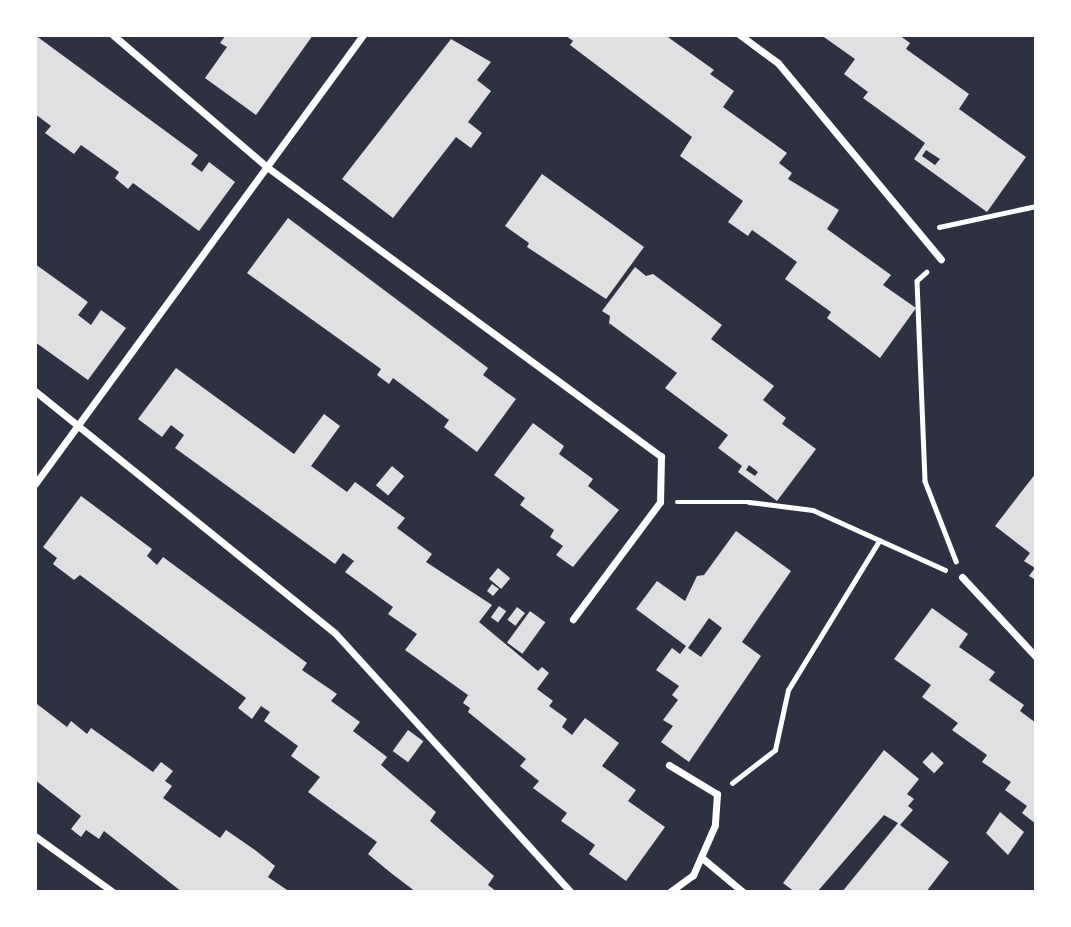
<!DOCTYPE html>
<style>
body{margin:0}
#map{position:relative;width:1071px;height:927px;overflow:hidden;background:#2d3142;font-family:"Alegreya Sans",sans-serif}
div>[style]{position:absolute}
.building>*{inset:0;background:#e0e0e3;transform-origin:0 0}
.path>*{height:4.5px;margin:-2.25px;padding:0 2.25px;transform-origin:2.25px;border-radius:2.25px;background:#fff}
.minor>*{height:7px;margin:-3.5px;padding:0 3.5px;transform-origin:3.5px;border-radius:3.5px;background:#fff}
span{translate:-50% -50%;white-space:nowrap;text-align:center;line-height:1.15;-webkit-text-stroke:5px #fff;paint-order:stroke}
.frame{position:absolute;inset:0;border:37px solid #fff;pointer-events:none}
</style>
<div id="map">
<div class="building">
<i style="clip-path:polygon(35px 35px,198px 155px,191px 164px,202px 172px,209px 162px,235px 182px,199px 231px,133px 183px,128px 189px,115px 178px,119px 172px,81px 145px,74px 154px,45px 133px,51px 126px,35px 114px)"></i>
<i style="clip-path:polygon(226px 35px,313px 35px,256px 115px,205px 78px,227px 47px,220px 43px)"></i>
<i style="clip-path:polygon(565px 35px,665px 35px,714px 70px,710px 74px,734px 91px,723px 107px,787px 153px,779px 163px,792px 173px,788px 179px,839px 210px,827px 229px,891px 275px,883px 285px,916px 308px,880px 358px,827px 318px,831px 312px,785px 279px,797px 262px,752px 230px,748px 236px,728px 222px,743px 201px,680px 156px,692px 137px,570px 45px,573px 41px)"></i>
<i style="clip-path:polygon(evenodd,821px 35px,899px 35px,910px 43px,906px 49px,969px 94px,959px 109px,1026px 157px,987px 212px,914px 159px,925px 143px,863px 98px,868px 92px,844px 74px,855px 59px,821px 35px,926px 150px,940px 159px,935px 165px,922px 156px,926px 150px)"></i>
<i style="clip-path:polygon(451px 39px,491px 62px,477px 80px,491px 91px,468px 122px,482px 133px,471px 148px,456px 137px,393px 218px,342px 179px)"></i>
<i style="clip-path:polygon(542px 174px,644px 247px,606px 299px,527px 247px,529px 243px,505px 226px)"></i>
<i style="clip-path:polygon(288px 218px,488px 368px,483px 375px,516px 399px,477px 452px,444px 427px,449px 420px,393px 378px,389px 384px,377px 375px,381px 369px,247px 273px)"></i>
<i style="clip-path:polygon(35px 264px,88px 302px,78px 315px,91px 325px,101px 310px,126px 328px,88px 380px,35px 342px)"></i>
<i style="clip-path:polygon(evenodd,635px 267px,646px 276px,653px 274px,722px 325px,711px 339px,774px 386px,763px 400px,786px 418px,782px 424px,816px 449px,777px 501px,738px 472px,742px 466px,718px 448px,728px 435px,665px 388px,677px 373px,609px 323px,610px 316px,602px 311px,635px 267px,749px 465px,758px 472px,755px 476px,746px 470px,749px 465px)"></i>
<i style="clip-path:polygon(176px 368px,294px 454px,324px 414px,340px 426px,311px 466px,347px 492px,355px 482px,405px 518px,397px 528px,432px 554px,426px 562px,492px 605px,479px 622px,538px 671px,542px 667px,549px 673px,537px 689px,553px 701px,549px 706px,567px 719px,562px 727px,572px 735px,585px 718px,619px 743px,602px 766px,636px 790px,628px 801px,665px 827px,626px 881px,589px 854px,595px 845px,561px 821px,567px 813px,533px 788px,539px 781px,520px 766px,526px 759px,468px 712px,470px 708px,463px 703px,468px 695px,405px 650px,417px 634px,388px 614px,393px 607px,345px 572px,354px 561px,343px 553px,335px 564px,175px 448px,184px 435px,171px 425px,162px 437px,138px 419px)"></i>
<i style="clip-path:polygon(533px 423px,564px 446px,559px 454px,593px 479px,588px 486px,619px 510px,573px 567px,556px 555px,563px 546px,550px 537px,554px 530px,520px 505px,525px 498px,494px 475px)"></i>
<i style="left:392px;top:466px;width:16px;height:25px;rotate:40deg"></i>
<i style="clip-path:polygon(1036px 473px,1036px 580px,1029px 576px,1035px 568px,1024px 561px,1030px 553px,995px 526px)"></i>
<i style="clip-path:polygon(81px 496px,152px 549px,147px 556px,157px 565px,163px 557px,307px 663px,302px 670px,337px 694px,331px 701px,360px 722px,353px 731px,387px 757px,381px 765px,436px 812px,430px 821px,494px 876px,488px 885px,497px 892px,416px 892px,391px 873px,368px 854px,377px 842px,308px 792px,320px 777px,291px 756px,298px 746px,264px 721px,270px 712px,261px 706px,252px 719px,238px 708px,246px 698px,80px 575px,74px 580px,53px 564px,57px 558px,43px 547px)"></i>
<i style="clip-path:polygon(evenodd,736px 531px,791px 571px,742px 642px,761px 656px,689px 762px,661px 742px,673px 726px,663px 720px,678px 700px,672px 695px,679px 686px,656px 670px,672px 648px,680px 654px,686px 646px,636px 609px,657px 581px,685px 601px,697px 576px,704px 575px,736px 531px,709px 618px,722px 628px,701px 657px,688px 648px,709px 618px)"></i>
<i style="left:498px;top:568px;width:16px;height:14px;rotate:40deg"></i>
<i style="clip-path:polygon(492px 584px,499px 589px,493px 596px,487px 591px)"></i>
<i style="left:499px;top:606px;width:9px;height:14px;rotate:36deg"></i>
<i style="left:517px;top:607px;width:10px;height:16px;rotate:37deg"></i>
<i style="clip-path:polygon(932px 608px,968px 634px,959px 647px,995px 672px,989px 680px,1024px 705px,1020px 711px,1036px 723px,1036px 824px,1022px 813px,1027px 806px,1005px 790px,1011px 782px,982px 762px,987px 755px,952px 730px,958px 723px,922px 697px,931px 685px,894px 659px)"></i>
<i style="left:530px;top:611px;width:19px;height:39px;rotate:36deg"></i>
<i style="clip-path:polygon(37px 704px,67px 727px,71px 721px,87px 734px,91px 728px,153px 772px,161px 762px,173px 771px,165px 781px,172px 786px,163px 798px,220px 838px,226px 830px,255px 850px,275px 866px,268px 877px,290px 892px,182px 892px,104px 831px,99px 839px,86px 830px,81px 837px,71px 829px,81px 816px,35px 780px)"></i>
<i style="left:408px;top:730px;width:19px;height:26px;rotate:36deg"></i>
<i style="clip-path:polygon(884px 750px,919px 779px,907px 794px,914px 799px,908px 806px,913px 810px,900px 825px,949px 862px,926px 892px,842px 892px,898px 823px,884px 815px,817px 892px,795px 892px,783px 883px)"></i>
<i style="left:932px;top:752px;width:16px;height:14px;rotate:43deg"></i>
<i style="clip-path:polygon(1000px 812px,1024px 832px,1008px 855px,986px 833px)"></i>
</div>
<div class="path">
<i style="left:939px;top:227px;width:99px;rotate:-12.2deg"></i>
<i style="left:927px;top:272px;width:13px;rotate:138deg"></i>
<i style="left:917px;top:281px;width:200px;rotate:87.7deg"></i>
<i style="left:925px;top:481px;width:86px;rotate:68.8deg"></i>
<i style="left:677px;top:502px;width:72px"></i>
<i style="left:749px;top:502px;width:64px;rotate:7.1deg"></i>
<i style="left:813px;top:510px;width:145px;rotate:24.4deg"></i>
<i style="left:732px;top:783px;width:54px;rotate:-37.5deg"></i>
<i style="left:775px;top:750px;width:61px;rotate:-77.8deg"></i>
<i style="left:788px;top:690px;width:175px;rotate:-58.6deg"></i>
</div>
<div class="minor">
<i style="left:113px;top:35px;width:203px;rotate:40.6deg"></i>
<i style="left:267px;top:167px;width:489px;rotate:36.3deg"></i>
<i style="left:661px;top:456px;width:46px;rotate:91.2deg"></i>
<i style="left:660px;top:502px;width:146px;rotate:126.6deg"></i>
<i style="left:740px;top:35px;width:47px;rotate:36.4deg"></i>
<i style="left:778px;top:63px;width:255px;rotate:50.3deg"></i>
<i style="left:35px;top:391px;width:385px;rotate:38.9deg"></i>
<i style="left:335px;top:633px;width:350px;rotate:47.7deg"></i>
<i style="left:35px;top:484px;width:556px;rotate:-53.85deg"></i>
<i style="left:962px;top:577px;width:109px;rotate:47.2deg"></i>
<i style="left:669px;top:765px;width:56px;rotate:31.1deg"></i>
<i style="left:717px;top:794px;width:31px;rotate:94deg"></i>
<i style="left:715px;top:825px;width:55px;rotate:113.7deg"></i>
<i style="left:693px;top:875px;width:29px;rotate:144deg"></i>
<i style="left:35px;top:836px;width:96px;rotate:35.7deg"></i>
<i style="left:701px;top:857px;width:55px;rotate:39.8deg"></i>
</div>
<div class="frame"></div>
</div>
